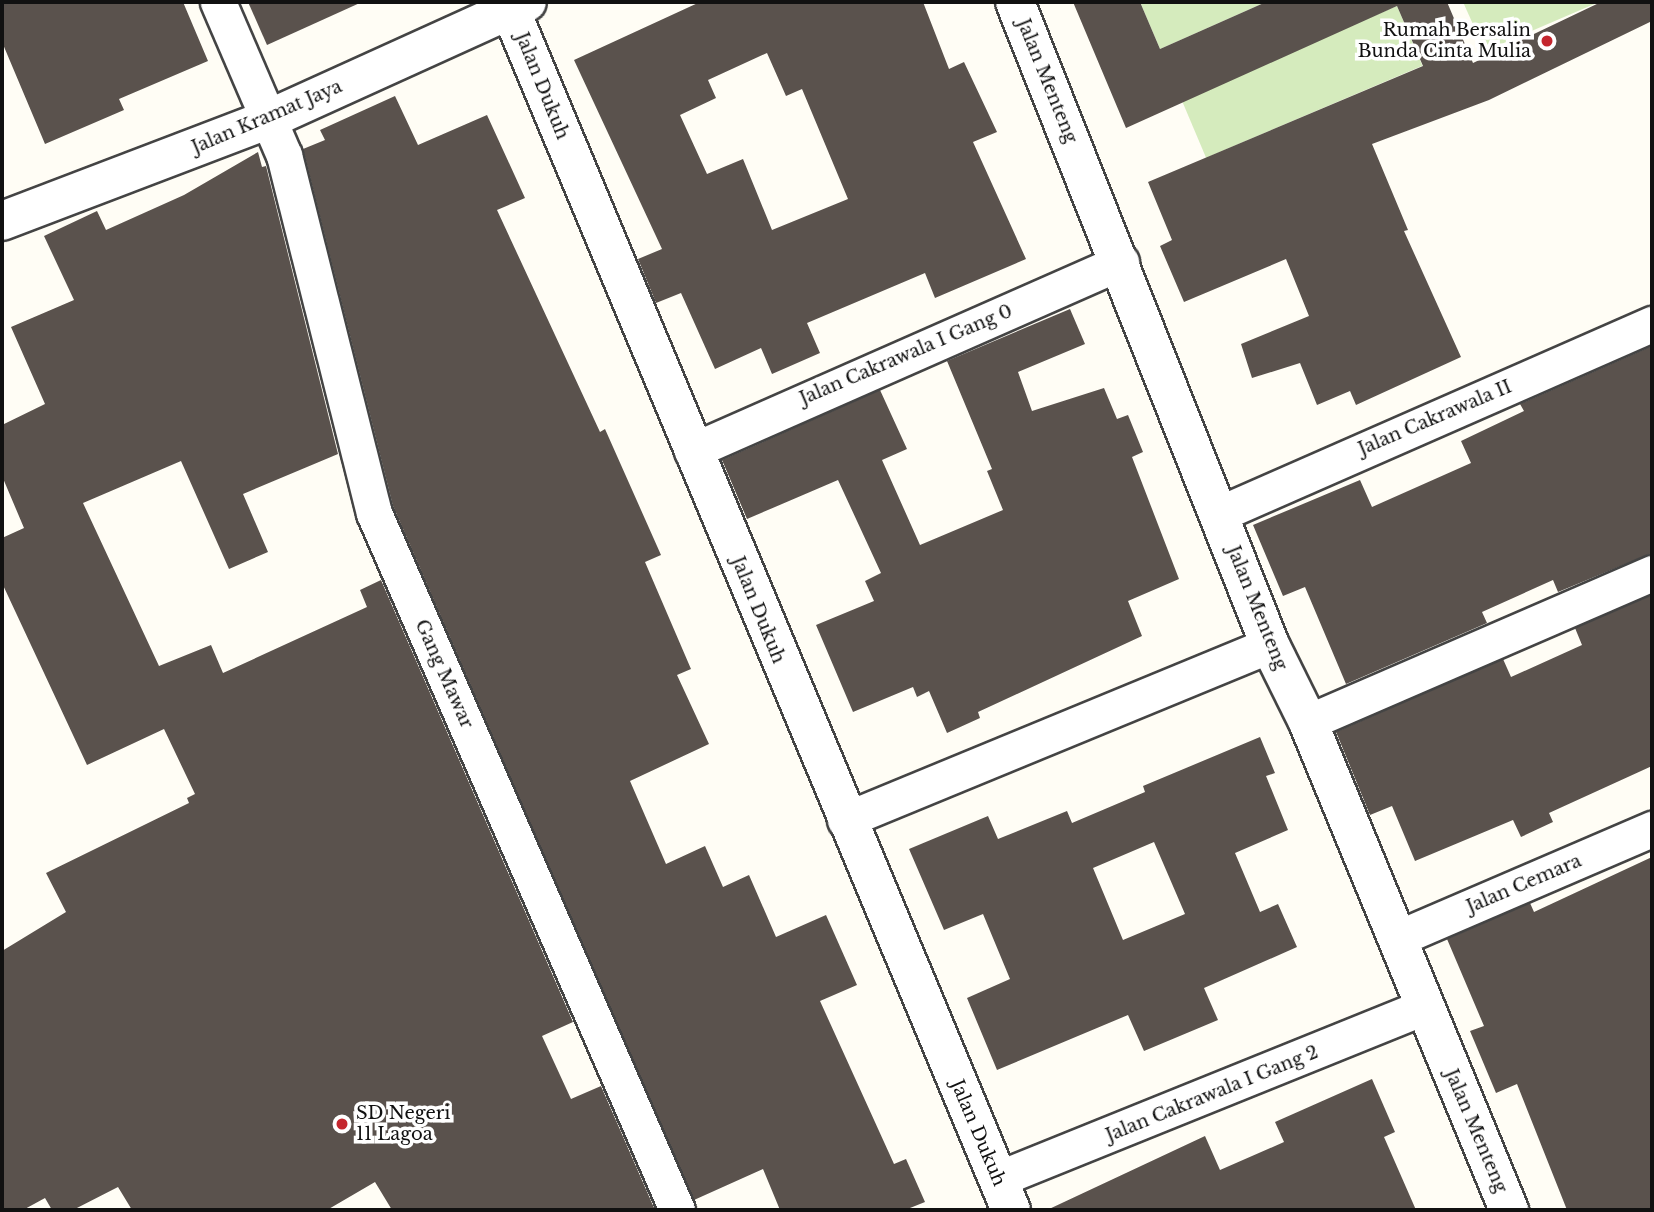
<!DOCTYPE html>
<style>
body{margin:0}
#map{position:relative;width:1654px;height:1212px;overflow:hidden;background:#fffdf5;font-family:"Libre Baskerville",serif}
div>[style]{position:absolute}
.green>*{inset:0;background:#d5ebbd;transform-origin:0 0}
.building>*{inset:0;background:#5a524d}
.roads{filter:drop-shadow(2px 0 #444) drop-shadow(-2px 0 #444) drop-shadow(0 2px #444) drop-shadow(0 -2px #444)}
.minor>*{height:35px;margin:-17.5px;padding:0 17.5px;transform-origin:17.5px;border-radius:17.5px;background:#fff}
.tertiary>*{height:38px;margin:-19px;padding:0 19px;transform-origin:19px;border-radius:19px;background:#fff}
.dots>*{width:19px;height:19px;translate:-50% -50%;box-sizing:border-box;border:4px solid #fff;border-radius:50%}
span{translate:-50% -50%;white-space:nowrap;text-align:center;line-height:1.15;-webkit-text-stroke:7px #fff;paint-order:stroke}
.poi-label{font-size:18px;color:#111}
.right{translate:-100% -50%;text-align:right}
.left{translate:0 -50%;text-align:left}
.street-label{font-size:18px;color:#111}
.frame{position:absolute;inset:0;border:4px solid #111;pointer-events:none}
</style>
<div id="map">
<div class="green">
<i style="clip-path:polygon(1140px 2px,1266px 2px,1160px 49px)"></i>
<i style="clip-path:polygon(1463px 2px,1599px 2px,1485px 51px)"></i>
<i style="left:1397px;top:6px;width:65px;height:235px;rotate:67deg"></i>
</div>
<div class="building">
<i style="clip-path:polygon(2px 2px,183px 2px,208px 61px,119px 99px,124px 110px,45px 144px,2px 42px)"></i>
<i style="clip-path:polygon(248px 2px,362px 2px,267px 45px)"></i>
<i style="clip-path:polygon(evenodd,700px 2px,923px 2px,949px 69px,964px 62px,997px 132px,973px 142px,1026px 259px,935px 298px,925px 273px,807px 323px,820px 353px,772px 374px,761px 348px,715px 369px,681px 293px,656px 303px,638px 259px,662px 249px,574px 60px,700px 2px,767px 53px,786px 96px,802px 89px,848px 199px,772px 230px,743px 159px,707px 174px,680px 115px,716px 98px,708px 80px,767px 53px)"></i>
<i style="clip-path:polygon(1073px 2px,1140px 2px,1160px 49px,1266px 2px,1447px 2px,1473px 63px,1601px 2px,1652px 2px,1652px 21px,1489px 100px,1372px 144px,1408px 230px,1404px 231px,1461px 357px,1356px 405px,1350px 391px,1317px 405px,1300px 363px,1252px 378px,1241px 344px,1309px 316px,1286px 259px,1184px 302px,1160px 246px,1172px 240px,1148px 182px,1423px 66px,1397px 6px,1126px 128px)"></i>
<i style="clip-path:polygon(395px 96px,418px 145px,487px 115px,525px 198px,497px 210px,600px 432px,605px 429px,661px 555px,645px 562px,691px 669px,677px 675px,709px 744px,630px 781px,666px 864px,705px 846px,723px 887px,749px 875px,776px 937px,826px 915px,857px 985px,820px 1001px,894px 1164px,906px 1159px,925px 1202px,905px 1210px,780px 1210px,763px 1169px,694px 1200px,393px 506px,303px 149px,325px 140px,320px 130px)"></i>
<i style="clip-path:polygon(258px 152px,262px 167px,266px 166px,338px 454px,243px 494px,268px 552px,229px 569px,181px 461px,83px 503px,159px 666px,211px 645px,223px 673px,367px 607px,360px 590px,381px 580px,573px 1022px,542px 1036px,571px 1099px,601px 1086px,655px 1210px,392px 1210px,375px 1182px,327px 1210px,132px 1210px,118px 1187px,73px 1210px,52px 1210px,45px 1198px,23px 1210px,2px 1210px,2px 951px,66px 912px,46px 873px,189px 803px,187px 798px,195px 794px,164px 729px,87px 765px,2px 583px,2px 538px,24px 528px,2px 476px,2px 425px,45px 404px,11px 327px,74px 300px,44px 236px,97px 211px,106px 230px,184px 195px)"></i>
<i style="clip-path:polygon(1070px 309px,1085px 344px,1018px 372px,1032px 411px,1104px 388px,1117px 419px,1128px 415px,1143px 452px,1132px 457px,1179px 579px,1128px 601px,1142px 636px,978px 712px,980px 718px,947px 733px,929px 691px,917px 697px,913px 687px,853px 712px,816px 625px,874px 601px,865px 581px,881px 573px,838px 480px,747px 519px,722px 460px,880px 390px,907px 449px,882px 460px,920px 545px,1003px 510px,987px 471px,992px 469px,947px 361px)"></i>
<i style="clip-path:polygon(1652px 346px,1652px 553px,1558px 592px,1553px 580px,1482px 612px,1487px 623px,1346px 684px,1305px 587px,1283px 596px,1253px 525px,1360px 480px,1372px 507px,1471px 463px,1461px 441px,1524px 411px,1520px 404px)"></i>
<i style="clip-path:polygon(1652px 595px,1652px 766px,1549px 813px,1553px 822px,1521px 837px,1513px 820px,1415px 861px,1392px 806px,1370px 815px,1336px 732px,1503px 659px,1511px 677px,1582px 645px,1575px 628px)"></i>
<i style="clip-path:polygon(evenodd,1260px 737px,1275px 773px,1266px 776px,1288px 830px,1235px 853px,1260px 912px,1278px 904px,1297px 947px,1204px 988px,1218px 1020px,1144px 1051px,1128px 1015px,997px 1070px,967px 998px,1010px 979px,983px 914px,944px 930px,909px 849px,988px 816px,998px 839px,1067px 811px,1072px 823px,1145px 792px,1143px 786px,1260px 737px,1154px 842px,1185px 914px,1123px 940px,1093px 868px,1154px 842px)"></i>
<i style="clip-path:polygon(1652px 857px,1652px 1210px,1567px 1210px,1517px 1084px,1496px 1093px,1470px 1031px,1484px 1026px,1447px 939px,1530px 903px,1534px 912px)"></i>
<i style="clip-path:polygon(1372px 1079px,1395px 1132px,1384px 1137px,1416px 1210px,1047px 1210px,1205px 1136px,1220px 1170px,1284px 1142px,1275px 1122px)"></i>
</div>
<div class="roads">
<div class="minor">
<i style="left:218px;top:2px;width:167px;rotate:66.7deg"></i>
<i style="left:284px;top:155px;width:369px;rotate:75.9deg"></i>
<i style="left:374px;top:513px;width:760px;rotate:66.5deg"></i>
<i style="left:692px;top:451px;width:469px;rotate:-23.8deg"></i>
<i style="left:1219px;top:514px;width:473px;rotate:-23.7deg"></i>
<i style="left:1308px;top:722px;width:375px;rotate:-23.4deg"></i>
<i style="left:845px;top:820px;width:460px;rotate:-22.4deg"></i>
<i style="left:1396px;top:939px;width:279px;rotate:-23.3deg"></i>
<i style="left:998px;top:1179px;width:459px;rotate:-22deg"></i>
</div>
<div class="tertiary">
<i style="left:1015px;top:2px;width:692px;rotate:68.37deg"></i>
<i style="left:1270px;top:645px;width:86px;rotate:63.7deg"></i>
<i style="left:1308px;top:722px;width:528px;rotate:67.61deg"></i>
<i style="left:510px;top:9px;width:1301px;rotate:67.36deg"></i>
<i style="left:2px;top:221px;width:286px;rotate:-20.9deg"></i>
<i style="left:269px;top:119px;width:283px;rotate:-24.4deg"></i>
</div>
</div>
<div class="dots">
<i style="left:1547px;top:41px;background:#c4262e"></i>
<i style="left:342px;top:1124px;background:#c4262e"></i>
</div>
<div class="poi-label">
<span class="right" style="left:1531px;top:41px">Rumah Bersalin<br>Bunda Cinta Mulia</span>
<span class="left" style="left:356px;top:1124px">SD Negeri<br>11 Lagoa</span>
</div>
<div class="street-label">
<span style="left:1047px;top:81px;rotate:68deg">Jalan Menteng</span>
<span style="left:542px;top:86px;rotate:68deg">Jalan Dukuh</span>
<span style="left:267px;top:117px;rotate:-23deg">Jalan Kramat Jaya</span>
<span style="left:906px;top:355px;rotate:-23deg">Jalan Cakrawala I Gang 0</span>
<span style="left:1435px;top:418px;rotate:-23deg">Jalan Cakrawala II</span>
<span style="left:1257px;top:608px;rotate:68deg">Jalan Menteng</span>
<span style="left:758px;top:610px;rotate:68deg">Jalan Dukuh</span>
<span style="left:444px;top:674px;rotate:66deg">Gang Mawar</span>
<span style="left:1524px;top:884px;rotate:-23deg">Jalan Cemara</span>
<span style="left:1212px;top:1094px;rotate:-22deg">Jalan Cakrawala I Gang 2</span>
<span style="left:1476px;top:1131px;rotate:67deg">Jalan Menteng</span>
<span style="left:978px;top:1133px;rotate:67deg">Jalan Dukuh</span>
</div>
<div class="frame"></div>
</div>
